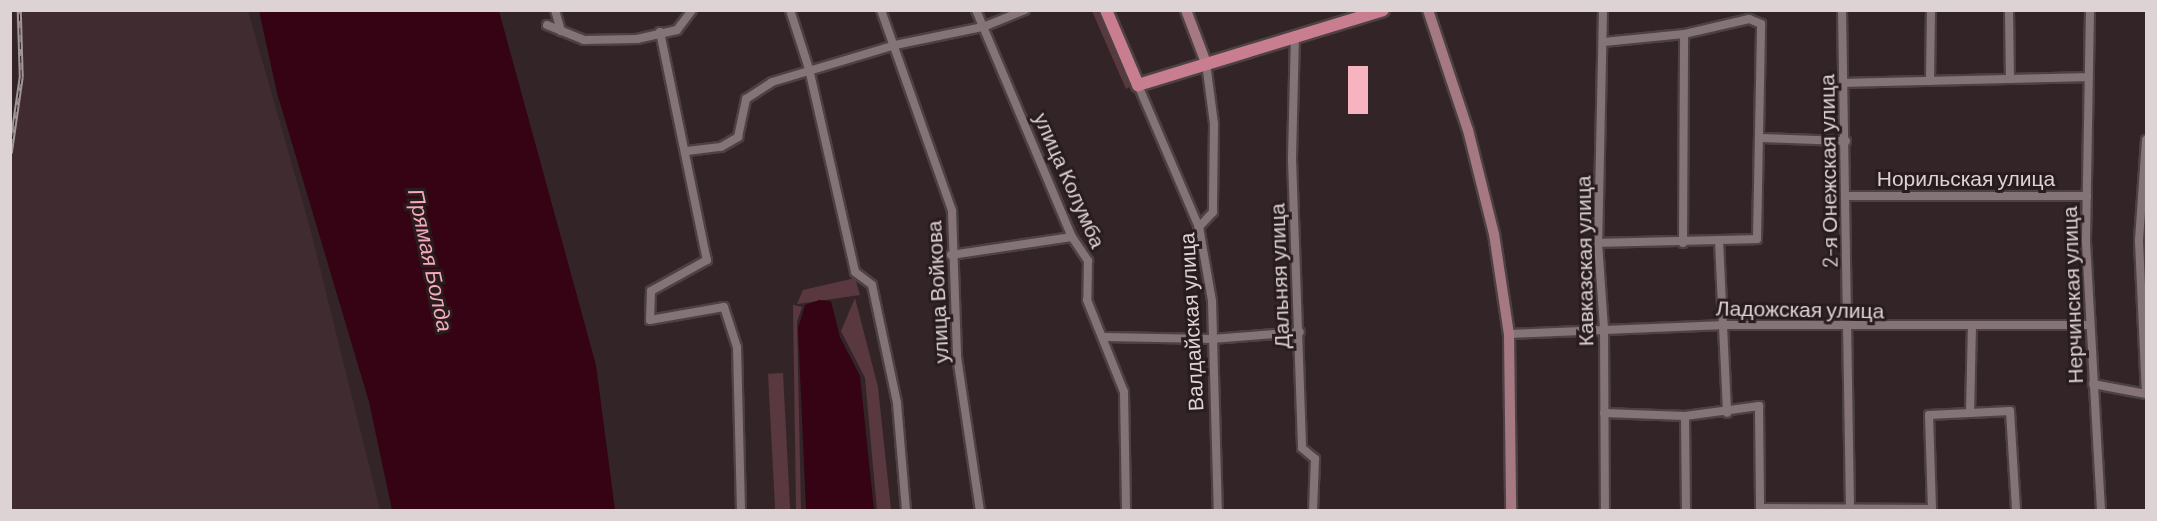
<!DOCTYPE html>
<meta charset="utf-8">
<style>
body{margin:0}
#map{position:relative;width:2157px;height:521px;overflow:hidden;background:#332527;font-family:Barlow,sans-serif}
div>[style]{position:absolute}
.built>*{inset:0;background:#402c30}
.green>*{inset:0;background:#5a383f;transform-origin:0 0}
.water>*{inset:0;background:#360314}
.building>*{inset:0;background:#f8b3c0;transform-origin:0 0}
.roads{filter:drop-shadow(2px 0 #4d4143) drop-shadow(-2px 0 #4d4143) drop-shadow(0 2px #4d4143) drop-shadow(0 -2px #4d4143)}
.street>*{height:8px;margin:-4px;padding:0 4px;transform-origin:4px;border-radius:4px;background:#857477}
.secondary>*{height:10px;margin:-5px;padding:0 5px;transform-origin:5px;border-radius:5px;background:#a67982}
.primary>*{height:12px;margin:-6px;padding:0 6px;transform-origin:6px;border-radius:6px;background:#c87e8e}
.rail>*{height:4.5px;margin-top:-2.25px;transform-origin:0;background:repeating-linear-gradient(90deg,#291c1e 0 7px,#a19597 0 14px);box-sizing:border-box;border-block:2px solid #a19597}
span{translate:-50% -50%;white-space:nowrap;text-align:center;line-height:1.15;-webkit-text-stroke:6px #291c1e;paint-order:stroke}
.street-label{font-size:21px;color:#ddd3d5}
.water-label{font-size:22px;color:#f5abb9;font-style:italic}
.frame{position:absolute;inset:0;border:12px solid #ddd3d5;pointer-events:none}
</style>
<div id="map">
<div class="built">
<i style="clip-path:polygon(15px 11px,248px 11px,310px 228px,380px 510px,11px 510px,10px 161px,20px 61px)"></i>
</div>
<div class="green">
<i style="clip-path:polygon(1092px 11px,1097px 11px,1133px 85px,1126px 89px)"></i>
<i style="clip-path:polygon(855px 278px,860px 295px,797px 304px,803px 290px)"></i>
<i style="clip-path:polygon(855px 298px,878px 387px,891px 510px,877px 510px,865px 378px,841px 331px)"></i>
<i style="clip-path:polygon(793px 305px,802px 307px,797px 322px,801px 510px,796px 510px)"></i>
<i style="left:783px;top:373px;width:137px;height:15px;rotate:87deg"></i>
</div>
<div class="water">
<i style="clip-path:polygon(259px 11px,499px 11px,596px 365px,615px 510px,392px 510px,369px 402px,277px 93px)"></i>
<i style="clip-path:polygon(819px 300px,831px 301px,840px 337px,860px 376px,874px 510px,806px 510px,798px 328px,805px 305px)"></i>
</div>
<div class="building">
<i style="left:1348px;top:66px;width:20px;height:48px"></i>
</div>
<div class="roads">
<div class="street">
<i style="left:555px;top:10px;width:22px;rotate:74deg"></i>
<i style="left:790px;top:10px;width:62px;rotate:72.1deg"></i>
<i style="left:809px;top:69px;width:208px;rotate:77.2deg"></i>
<i style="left:855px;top:272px;width:21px;rotate:37deg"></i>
<i style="left:872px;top:285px;width:121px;rotate:78deg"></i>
<i style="left:897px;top:403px;width:107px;rotate:85.2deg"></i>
<i style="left:881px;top:10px;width:213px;rotate:70.5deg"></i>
<i style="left:952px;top:211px;width:146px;rotate:88deg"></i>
<i style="left:957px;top:357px;width:155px;rotate:81.5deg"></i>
<i style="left:976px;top:10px;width:246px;rotate:67.1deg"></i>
<i style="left:1072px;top:237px;width:29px;rotate:56deg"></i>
<i style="left:1088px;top:261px;width:39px;rotate:91deg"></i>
<i style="left:1087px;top:300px;width:99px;rotate:68.1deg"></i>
<i style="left:1124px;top:392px;width:118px;rotate:89deg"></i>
<i style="left:1603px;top:10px;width:233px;rotate:91.2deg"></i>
<i style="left:1598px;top:243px;width:85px;rotate:86deg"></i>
<i style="left:1604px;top:328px;width:182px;rotate:89.7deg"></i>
<i style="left:1842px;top:10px;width:500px;rotate:89.08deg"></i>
<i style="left:2009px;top:10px;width:69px;rotate:89.2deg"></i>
<i style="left:2090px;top:10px;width:232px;rotate:91deg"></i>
<i style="left:2086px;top:242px;width:268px;rotate:86.8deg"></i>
<i style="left:547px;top:25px;width:40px;rotate:22deg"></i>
<i style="left:584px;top:40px;width:53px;rotate:-1.1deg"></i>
<i style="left:637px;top:39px;width:41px;rotate:-12.7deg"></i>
<i style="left:677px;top:30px;width:25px;rotate:-53deg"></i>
<i style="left:660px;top:32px;width:233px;rotate:78.4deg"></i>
<i style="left:707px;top:260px;width:64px;rotate:151deg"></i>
<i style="left:651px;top:291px;width:29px;rotate:92deg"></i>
<i style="left:650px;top:320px;width:75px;rotate:-10deg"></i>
<i style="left:724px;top:307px;width:42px;rotate:72deg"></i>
<i style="left:737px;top:347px;width:163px;rotate:88.6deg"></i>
<i style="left:1295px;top:35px;width:124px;rotate:91.4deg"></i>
<i style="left:1292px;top:159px;width:289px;rotate:88deg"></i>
<i style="left:1302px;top:448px;width:17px;rotate:40deg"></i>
<i style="left:1315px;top:459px;width:51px;rotate:92.2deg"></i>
<i style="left:1206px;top:63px;width:62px;rotate:82.5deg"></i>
<i style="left:1214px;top:124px;width:88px;rotate:90.7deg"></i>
<i style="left:1213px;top:212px;width:21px;rotate:133deg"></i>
<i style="left:1199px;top:227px;width:75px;rotate:80deg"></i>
<i style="left:1212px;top:301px;width:209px;rotate:88.4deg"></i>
<i style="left:1930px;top:81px;width:71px;rotate:-89.2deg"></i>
<i style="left:1844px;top:83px;width:244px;rotate:-1.4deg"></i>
<i style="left:1138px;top:85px;width:155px;rotate:66.8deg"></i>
<i style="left:1759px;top:138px;width:87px;rotate:2deg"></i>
<i style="left:2146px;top:140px;width:101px;rotate:94deg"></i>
<i style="left:2139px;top:241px;width:153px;rotate:87.4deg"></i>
<i style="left:687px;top:151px;width:34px;rotate:-7deg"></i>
<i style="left:721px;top:147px;width:20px;rotate:-30deg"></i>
<i style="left:738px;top:137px;width:39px;rotate:-78deg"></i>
<i style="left:746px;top:99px;width:31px;rotate:-33deg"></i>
<i style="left:772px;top:82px;width:128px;rotate:-16.7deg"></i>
<i style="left:895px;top:45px;width:90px;rotate:-11.6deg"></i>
<i style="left:983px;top:27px;width:45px;rotate:-22deg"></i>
<i style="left:1846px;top:196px;width:241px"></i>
<i style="left:1719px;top:241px;width:172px;rotate:87.3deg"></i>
<i style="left:1598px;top:243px;width:159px;rotate:-1.4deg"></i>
<i style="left:1757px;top:239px;width:215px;rotate:-88.9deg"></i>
<i style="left:1761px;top:24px;width:13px;rotate:-157deg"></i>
<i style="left:1749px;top:19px;width:67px;rotate:167deg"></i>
<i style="left:1684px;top:34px;width:81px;rotate:174.4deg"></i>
<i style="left:1683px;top:243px;width:209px;rotate:-89.7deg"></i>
<i style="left:951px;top:255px;width:122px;rotate:-8.5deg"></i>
<i style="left:1509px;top:334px;width:216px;rotate:-2.4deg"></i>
<i style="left:1725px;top:325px;width:364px"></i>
<i style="left:1104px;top:337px;width:108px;rotate:1.1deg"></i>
<i style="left:1212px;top:339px;width:88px;rotate:-4.5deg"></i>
<i style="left:2093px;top:384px;width:54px;rotate:10.7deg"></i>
<i style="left:1604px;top:413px;width:81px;rotate:2.1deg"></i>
<i style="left:1685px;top:416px;width:75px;rotate:-7.7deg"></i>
<i style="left:1759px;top:406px;width:104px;rotate:89.4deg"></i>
<i style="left:1970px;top:413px;width:85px;rotate:-88.7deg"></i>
<i style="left:1685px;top:416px;width:94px;rotate:89.4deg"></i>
<i style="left:1760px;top:508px;width:172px;rotate:0.3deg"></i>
<i style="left:1932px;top:510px;width:95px;rotate:-91.8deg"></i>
<i style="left:1929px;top:415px;width:81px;rotate:-2.8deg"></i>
<i style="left:2010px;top:411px;width:99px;rotate:86.5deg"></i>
</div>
<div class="secondary">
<i style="left:1186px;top:10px;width:57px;rotate:69.3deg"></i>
<i style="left:1428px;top:10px;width:126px;rotate:71.6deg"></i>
<i style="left:1468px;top:130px;width:107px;rotate:76deg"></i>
<i style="left:1494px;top:234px;width:101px;rotate:81.5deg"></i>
<i style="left:1509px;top:334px;width:176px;rotate:89.3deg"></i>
</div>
<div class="primary">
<i style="left:1106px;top:10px;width:82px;rotate:66.9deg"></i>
<i style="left:1138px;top:85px;width:256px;rotate:-17deg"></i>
</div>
</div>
<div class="rail">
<i style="left:10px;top:153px;width:77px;rotate:-81.8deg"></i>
<i style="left:21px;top:77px;width:67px;rotate:-91.7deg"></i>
</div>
<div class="street-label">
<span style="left:1828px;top:171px;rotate:-91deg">2-я Онежская улица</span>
<span style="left:1966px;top:178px">Норильская улица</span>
<span style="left:1070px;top:180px;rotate:66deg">улица Колумба</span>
<span style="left:1584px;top:261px;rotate:-91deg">Кавказская улица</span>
<span style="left:1279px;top:276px;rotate:-92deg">Дальняя улица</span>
<span style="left:937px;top:292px;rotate:-93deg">улица Войкова</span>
<span style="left:2072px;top:295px;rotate:-92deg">Нерчинская улица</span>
<span style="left:1800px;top:309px;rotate:1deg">Ладожская улица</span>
<span style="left:1191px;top:322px;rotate:-93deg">Валдайская улица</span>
</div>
<div class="water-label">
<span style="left:431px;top:260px;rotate:78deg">Прямая Болда</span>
</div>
<div class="frame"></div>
</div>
